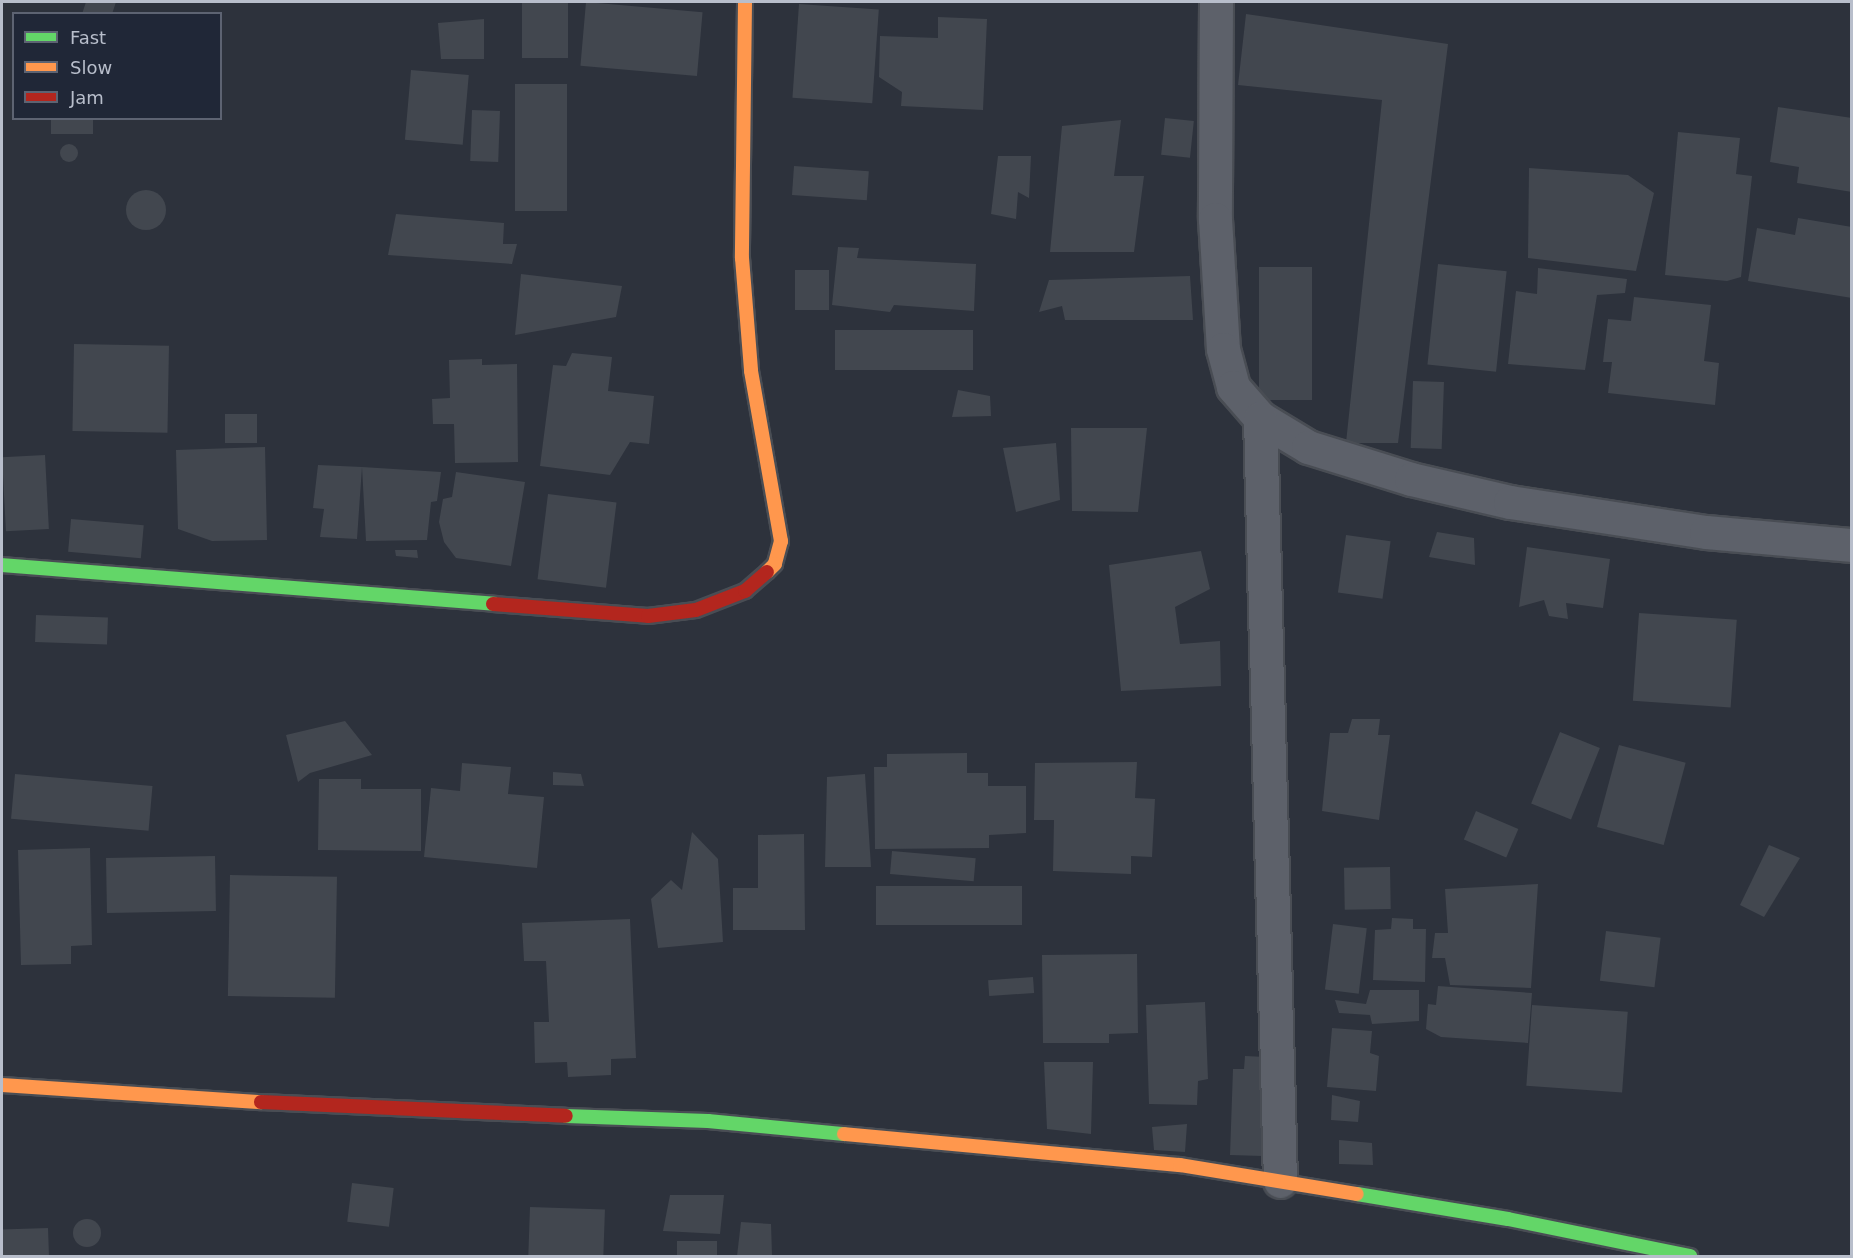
<!DOCTYPE html>
<style>
body{margin:0}
#map{position:relative;width:1853px;height:1258px;overflow:hidden;background:#2d323c;font-family:"DejaVu Sans",sans-serif}
div>[style]{position:absolute}
.building>*{inset:0;background:#42474f;transform-origin:0 0}
.round{border-radius:50%}
.roads{filter:drop-shadow(2px 0 #494d54) drop-shadow(-2px 0 #494d54) drop-shadow(0 2px #494d54) drop-shadow(0 -2px #494d54)}
.street>*{height:33px;margin:-16.5px;padding:0 16.5px;transform-origin:16.5px;border-radius:16.5px;background:#5d616a}
.fast>*{height:14px;margin:-7px;padding:0 7px;transform-origin:7px;border-radius:7px;background:#63d668}
.slow>*{height:14px;margin:-7px;padding:0 7px;transform-origin:7px;border-radius:7px;background:#ff974d}
.jam>*{height:14px;margin:-7px;padding:0 7px;transform-origin:7px;border-radius:7px;background:#b3261e}
span{translate:-50% -50%;white-space:nowrap;text-align:center;line-height:1.15;-webkit-text-stroke:5px #202737;paint-order:stroke}
.frame{position:absolute;inset:0;border:3px solid #b8becb;pointer-events:none}
.legend{position:absolute;left:12px;top:12px;width:210px;height:108px;box-sizing:border-box;background:#202737;border:2px solid #5d6372;margin:0;padding:8px 10px;list-style:none;font-size:18px;color:#b8becb}
.legend li{display:flex;align-items:center;gap:12px;height:30px}
.legend b{width:30px;border:2px solid #5d6372}
</style>
<div id="map">
<div class="building">
<i style="clip-path:polygon(86px 2px,116px 2px,112px 14px,82px 14px)"></i>
<i style="left:522px;top:2px;width:46px;height:56px"></i>
<i style="left:586px;top:2px;width:117px;height:64px;rotate:5deg"></i>
<i style="left:799px;top:4px;width:80px;height:94px;rotate:4deg"></i>
<i style="clip-path:polygon(1246px 14px,1448px 44px,1398px 443px,1346px 443px,1382px 100px,1238px 85px)"></i>
<i style="clip-path:polygon(938px 17px,987px 19px,983px 110px,901px 106px,902px 92px,879px 77px,880px 36px,938px 38px)"></i>
<i style="clip-path:polygon(484px 19px,484px 59px,441px 59px,438px 23px)"></i>
<i style="left:411px;top:70px;width:58px;height:70px;rotate:5deg"></i>
<i style="left:515px;top:84px;width:52px;height:127px"></i>
<i style="clip-path:polygon(1778px 107px,1852px 118px,1852px 192px,1797px 183px,1799px 167px,1770px 162px)"></i>
<i style="left:472px;top:110px;width:28px;height:51px;rotate:2deg"></i>
<i style="left:51px;top:118px;width:42px;height:16px"></i>
<i style="left:1165px;top:118px;width:29px;height:37px;rotate:6deg"></i>
<i style="clip-path:polygon(1121px 120px,1114px 176px,1144px 176px,1134px 252px,1050px 252px,1062px 126px)"></i>
<i style="clip-path:polygon(1678px 132px,1740px 138px,1736px 174px,1752px 176px,1741px 277px,1727px 281px,1665px 275px)"></i>
<i class="round" style="left:60px;top:144px;width:18px;height:18px"></i>
<i style="clip-path:polygon(998px 156px,1031px 156px,1029px 198px,1018px 192px,1016px 219px,991px 214px)"></i>
<i style="left:794px;top:166px;width:75px;height:29px;rotate:4deg"></i>
<i style="clip-path:polygon(1529px 168px,1628px 175px,1654px 193px,1636px 271px,1528px 258px)"></i>
<i class="round" style="left:126px;top:190px;width:40px;height:40px"></i>
<i style="clip-path:polygon(396px 214px,504px 223px,503px 244px,517px 244px,512px 264px,388px 255px)"></i>
<i style="clip-path:polygon(1798px 218px,1852px 227px,1852px 298px,1748px 281px,1757px 228px,1795px 235px)"></i>
<i style="clip-path:polygon(838px 247px,859px 248px,857px 258px,976px 264px,974px 311px,894px 305px,890px 312px,832px 305px)"></i>
<i style="left:1438px;top:264px;width:69px;height:101px;rotate:6deg"></i>
<i style="left:1259px;top:267px;width:53px;height:133px"></i>
<i style="clip-path:polygon(1538px 268px,1627px 279px,1625px 293px,1597px 295px,1585px 370px,1508px 364px,1516px 291px,1537px 294px)"></i>
<i style="left:829px;top:270px;width:40px;height:34px;rotate:90deg"></i>
<i style="clip-path:polygon(521px 274px,622px 286px,616px 317px,515px 335px)"></i>
<i style="clip-path:polygon(1190px 276px,1193px 320px,1065px 320px,1062px 306px,1039px 312px,1049px 280px)"></i>
<i style="clip-path:polygon(1634px 297px,1711px 305px,1704px 361px,1719px 363px,1715px 405px,1608px 393px,1612px 362px,1603px 362px,1608px 319px,1631px 321px)"></i>
<i style="left:835px;top:330px;width:138px;height:40px"></i>
<i style="left:74px;top:344px;width:95px;height:87px;rotate:1deg"></i>
<i style="clip-path:polygon(572px 353px,612px 357px,608px 391px,654px 396px,649px 444px,630px 442px,610px 475px,540px 466px,553px 365px,566px 366px)"></i>
<i style="clip-path:polygon(482px 359px,482px 365px,517px 364px,518px 462px,455px 463px,454px 424px,433px 424px,432px 399px,450px 398px,449px 360px)"></i>
<i style="left:1413px;top:381px;width:31px;height:67px;rotate:2deg"></i>
<i style="clip-path:polygon(958px 390px,990px 396px,991px 416px,952px 417px)"></i>
<i style="left:257px;top:414px;width:29px;height:32px;rotate:90deg"></i>
<i style="clip-path:polygon(1071px 428px,1147px 428px,1138px 512px,1072px 511px)"></i>
<i style="clip-path:polygon(1056px 443px,1060px 500px,1016px 512px,1003px 448px)"></i>
<i style="clip-path:polygon(265px 447px,267px 540px,212px 541px,178px 529px,176px 450px)"></i>
<i style="left:45px;top:455px;width:74px;height:43px;rotate:87deg"></i>
<i style="clip-path:polygon(318px 465px,362px 467px,357px 539px,320px 537px,324px 509px,313px 508px)"></i>
<i style="clip-path:polygon(362px 467px,441px 472px,437px 501px,431px 502px,427px 540px,366px 541px)"></i>
<i style="clip-path:polygon(456px 472px,525px 482px,511px 566px,456px 558px,444px 542px,439px 522px,443px 499px,452px 497px)"></i>
<i style="left:548px;top:494px;width:69px;height:86px;rotate:7deg"></i>
<i style="left:71px;top:519px;width:73px;height:33px;rotate:5deg"></i>
<i style="clip-path:polygon(1437px 532px,1474px 538px,1475px 565px,1429px 557px)"></i>
<i style="left:1346px;top:535px;width:45px;height:58px;rotate:8deg"></i>
<i style="clip-path:polygon(1527px 547px,1610px 559px,1603px 608px,1566px 603px,1568px 619px,1549px 616px,1544px 600px,1519px 607px)"></i>
<i style="clip-path:polygon(395px 550px,417px 550px,418px 558px,396px 556px)"></i>
<i style="clip-path:polygon(1201px 551px,1210px 589px,1175px 607px,1180px 644px,1220px 641px,1221px 686px,1121px 691px,1109px 565px)"></i>
<i style="left:1639px;top:613px;width:98px;height:88px;rotate:4deg"></i>
<i style="left:36px;top:615px;width:72px;height:27px;rotate:2deg"></i>
<i style="clip-path:polygon(1352px 719px,1380px 719px,1378px 735px,1390px 735px,1379px 820px,1322px 811px,1330px 733px,1348px 733px)"></i>
<i style="clip-path:polygon(345px 721px,372px 755px,310px 773px,298px 782px,286px 735px)"></i>
<i style="left:1560px;top:732px;width:43px;height:77px;rotate:22deg"></i>
<i style="left:1619px;top:745px;width:69px;height:85px;rotate:15deg"></i>
<i style="clip-path:polygon(967px 753px,967px 773px,988px 773px,988px 786px,1026px 786px,1026px 833px,989px 835px,989px 848px,875px 849px,874px 767px,887px 767px,887px 754px)"></i>
<i style="clip-path:polygon(1137px 762px,1135px 798px,1155px 799px,1152px 857px,1131px 856px,1131px 874px,1053px 871px,1054px 820px,1034px 820px,1035px 763px)"></i>
<i style="clip-path:polygon(462px 763px,511px 767px,508px 794px,544px 797px,537px 868px,424px 857px,431px 788px,460px 791px)"></i>
<i style="clip-path:polygon(553px 772px,581px 774px,584px 786px,553px 785px)"></i>
<i style="left:15px;top:774px;width:138px;height:45px;rotate:5deg"></i>
<i style="clip-path:polygon(865px 774px,871px 867px,825px 867px,827px 777px)"></i>
<i style="clip-path:polygon(319px 779px,361px 779px,361px 789px,421px 789px,421px 851px,318px 850px)"></i>
<i style="left:1476px;top:811px;width:46px;height:31px;rotate:23deg"></i>
<i style="clip-path:polygon(692px 832px,718px 859px,723px 942px,658px 948px,651px 899px,671px 880px,682px 890px)"></i>
<i style="clip-path:polygon(804px 834px,805px 930px,733px 930px,733px 888px,758px 888px,758px 835px)"></i>
<i style="clip-path:polygon(1769px 845px,1800px 858px,1764px 917px,1740px 905px)"></i>
<i style="clip-path:polygon(90px 848px,92px 945px,71px 946px,71px 964px,21px 965px,18px 850px)"></i>
<i style="left:892px;top:851px;width:84px;height:23px;rotate:5deg"></i>
<i style="left:215px;top:856px;width:55px;height:109px;rotate:89deg"></i>
<i style="left:1390px;top:867px;width:42px;height:46px;rotate:89deg"></i>
<i style="left:230px;top:875px;width:107px;height:121px;rotate:1deg"></i>
<i style="clip-path:polygon(1538px 884px,1531px 988px,1450px 985px,1445px 958px,1432px 958px,1435px 933px,1448px 933px,1445px 889px)"></i>
<i style="left:876px;top:886px;width:146px;height:39px"></i>
<i style="clip-path:polygon(1392px 918px,1413px 919px,1413px 929px,1426px 929px,1425px 982px,1373px 980px,1375px 930px,1391px 929px)"></i>
<i style="clip-path:polygon(630px 919px,636px 1058px,611px 1059px,611px 1075px,568px 1077px,567px 1062px,535px 1063px,534px 1022px,549px 1022px,546px 961px,524px 961px,522px 923px)"></i>
<i style="left:1333px;top:924px;width:34px;height:66px;rotate:7deg"></i>
<i style="left:1606px;top:931px;width:55px;height:50px;rotate:7deg"></i>
<i style="clip-path:polygon(1137px 954px,1138px 1033px,1109px 1034px,1109px 1043px,1043px 1043px,1042px 955px)"></i>
<i style="left:1033px;top:977px;width:16px;height:45px;rotate:86deg"></i>
<i style="clip-path:polygon(1438px 986px,1532px 993px,1528px 1043px,1441px 1037px,1426px 1029px,1428px 1004px,1436px 1005px)"></i>
<i style="clip-path:polygon(1370px 990px,1419px 990px,1419px 1021px,1372px 1024px,1370px 1015px,1339px 1013px,1335px 1000px,1366px 1004px)"></i>
<i style="clip-path:polygon(1205px 1002px,1208px 1079px,1198px 1081px,1197px 1105px,1149px 1104px,1146px 1005px)"></i>
<i style="left:1532px;top:1005px;width:96px;height:81px;rotate:4deg"></i>
<i style="clip-path:polygon(1332px 1028px,1372px 1031px,1370px 1053px,1379px 1056px,1376px 1091px,1327px 1087px)"></i>
<i style="clip-path:polygon(1245px 1056px,1266px 1057px,1262px 1156px,1230px 1155px,1233px 1069px,1244px 1069px)"></i>
<i style="clip-path:polygon(1044px 1062px,1093px 1062px,1091px 1134px,1047px 1129px)"></i>
<i style="clip-path:polygon(1332px 1095px,1360px 1101px,1358px 1122px,1331px 1120px)"></i>
<i style="clip-path:polygon(1187px 1124px,1185px 1152px,1154px 1150px,1152px 1127px)"></i>
<i style="clip-path:polygon(1339px 1140px,1372px 1143px,1373px 1165px,1339px 1164px)"></i>
<i style="left:352px;top:1183px;width:42px;height:39px;rotate:7deg"></i>
<i style="clip-path:polygon(670px 1195px,724px 1195px,720px 1234px,663px 1231px)"></i>
<i style="left:530px;top:1207px;width:75px;height:49px;rotate:2deg"></i>
<i class="round" style="left:73px;top:1219px;width:28px;height:28px"></i>
<i style="clip-path:polygon(741px 1222px,771px 1224px,772px 1256px,737px 1256px)"></i>
<i style="left:48px;top:1228px;width:28px;height:46px;rotate:88deg"></i>
<i style="left:677px;top:1241px;width:40px;height:16px"></i>
</div>
<div class="roads">
<div class="street">
<i style="left:1216px;top:2px;width:217px;rotate:90.3deg"></i>
<i style="left:1215px;top:219px;width:130px;rotate:86.5deg"></i>
<i style="left:1223px;top:349px;width:39px;rotate:75deg"></i>
<i style="left:1233px;top:387px;width:41px;rotate:48.9deg"></i>
<i style="left:1260px;top:418px;width:56px;rotate:31.1deg"></i>
<i style="left:1308px;top:447px;width:108px;rotate:17.3deg"></i>
<i style="left:1411px;top:479px;width:102px;rotate:13.1deg"></i>
<i style="left:1510px;top:502px;width:198px;rotate:8.7deg"></i>
<i style="left:1706px;top:532px;width:147px;rotate:5.1deg"></i>
<i style="left:1260px;top:418px;width:763px;rotate:88.5deg"></i>
</div>
<div class="fast">
<i style="left:2px;top:565px;width:493px;rotate:4.5deg"></i>
<i style="left:566px;top:1116px;width:142px;rotate:2deg"></i>
<i style="left:708px;top:1121px;width:137px;rotate:5.5deg"></i>
<i style="left:1357px;top:1194px;width:153px;rotate:9.4deg"></i>
<i style="left:1508px;top:1219px;width:186px;rotate:11.5deg"></i>
</div>
<div class="slow">
<i style="left:745px;top:2px;width:256px;rotate:90.7deg"></i>
<i style="left:742px;top:258px;width:113px;rotate:85.4deg"></i>
<i style="left:751px;top:371px;width:173px;rotate:80deg"></i>
<i style="left:781px;top:541px;width:24px;rotate:105deg"></i>
<i style="left:775px;top:564px;width:11px;rotate:135deg"></i>
<i style="left:2px;top:1085px;width:260px;rotate:3.8deg"></i>
<i style="left:844px;top:1134px;width:337px;rotate:5.3deg"></i>
<i style="left:1180px;top:1165px;width:179px;rotate:9.3deg"></i>
</div>
<div class="jam">
<i style="left:493px;top:604px;width:155px;rotate:4.4deg"></i>
<i style="left:648px;top:616px;width:48px;rotate:-7.1deg"></i>
<i style="left:696px;top:610px;width:53px;rotate:-21.2deg"></i>
<i style="left:745px;top:591px;width:29px;rotate:-41deg"></i>
<i style="left:261px;top:1102px;width:305px;rotate:2.6deg"></i>
</div>
</div>
<div class="frame"></div>
<ul class="legend">
<li><b style="height:8px;background:#63d668"></b>Fast</li>
<li><b style="height:8px;background:#ff974d"></b>Slow</li>
<li><b style="height:8px;background:#b3261e"></b>Jam</li>
</ul>
</div>
